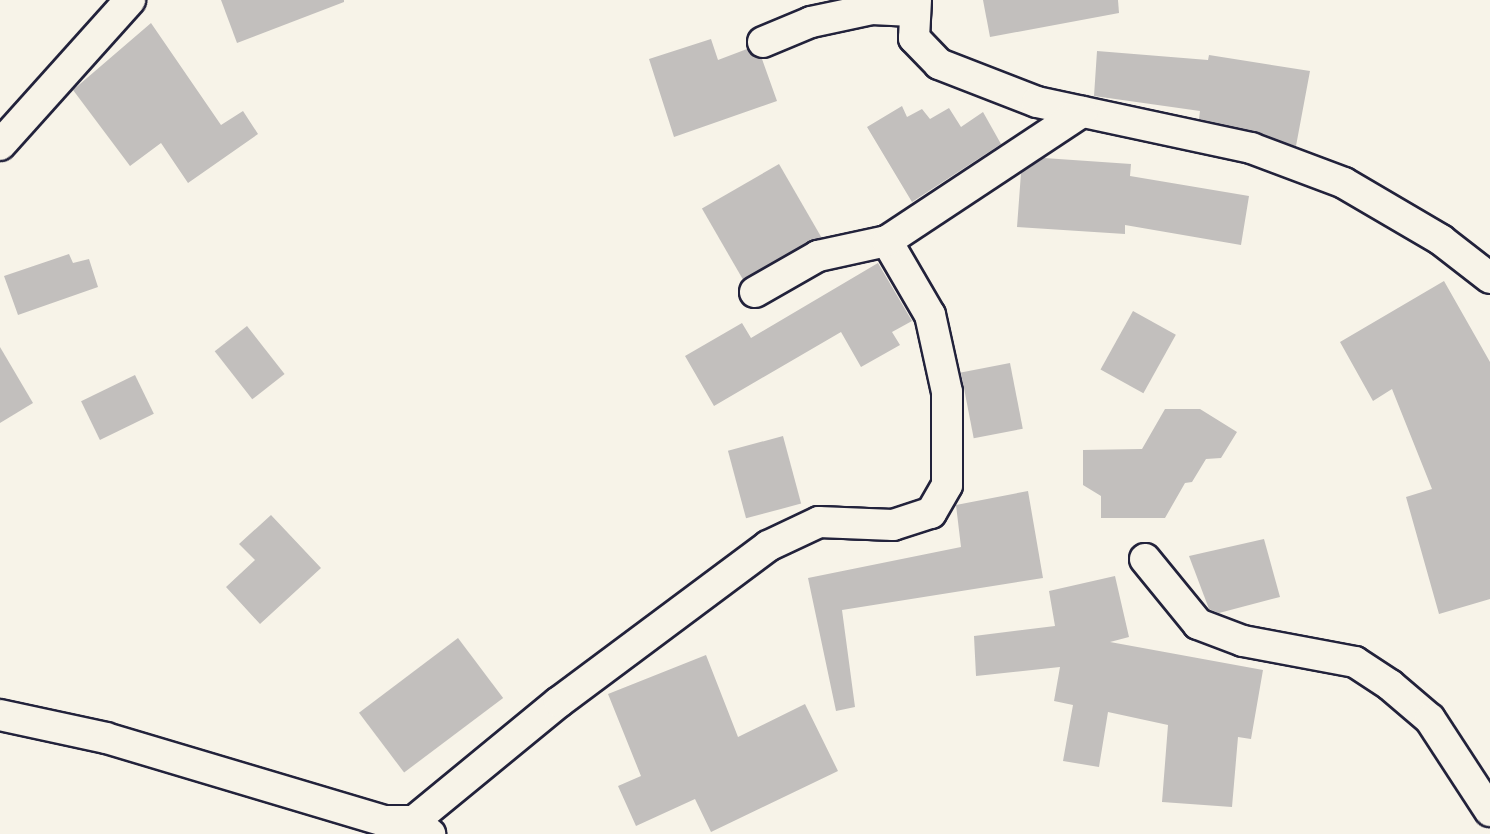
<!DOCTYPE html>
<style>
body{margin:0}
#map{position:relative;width:1490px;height:834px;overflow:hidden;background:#f7f3e8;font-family:"Playpen Sans",sans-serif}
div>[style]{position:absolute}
.building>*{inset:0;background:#c2bfbd;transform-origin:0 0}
.roads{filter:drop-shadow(2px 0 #22223b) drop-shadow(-2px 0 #22223b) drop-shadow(0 2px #22223b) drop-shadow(0 -2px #22223b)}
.minor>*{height:30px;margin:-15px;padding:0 15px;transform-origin:15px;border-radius:15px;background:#f7f3e8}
span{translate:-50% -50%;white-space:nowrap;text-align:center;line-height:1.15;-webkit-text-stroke:7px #f7f3e8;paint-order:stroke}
</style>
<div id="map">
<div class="building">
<i style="clip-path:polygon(221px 0,344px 0,344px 2px,237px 43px)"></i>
<i style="clip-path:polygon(983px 0,1118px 0,1119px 13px,990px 37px)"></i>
<i style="clip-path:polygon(151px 23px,221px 125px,243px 111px,258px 134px,188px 183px,161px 143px,130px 166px,73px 90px)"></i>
<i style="clip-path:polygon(711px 39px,718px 60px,747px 49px,762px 59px,777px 101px,674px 137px,649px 59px)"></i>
<i style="clip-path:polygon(1097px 51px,1208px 60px,1209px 55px,1310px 71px,1296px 146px,1199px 119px,1200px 111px,1094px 96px)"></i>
<i style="clip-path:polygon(902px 106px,907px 117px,922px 109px,930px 119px,949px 108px,961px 127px,983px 112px,1001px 144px,912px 202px,867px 127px)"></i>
<i style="clip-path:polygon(1044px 158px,1131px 164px,1130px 176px,1249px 196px,1241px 245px,1125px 225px,1125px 234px,1017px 227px,1021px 173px)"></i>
<i style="left:779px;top:164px;width:85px;height:89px;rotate:60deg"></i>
<i style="clip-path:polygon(69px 254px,73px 263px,89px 259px,98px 287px,18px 315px,4px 276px)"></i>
<i style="clip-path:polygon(878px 263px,912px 321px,892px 332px,900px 345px,861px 367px,841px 332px,714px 406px,685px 356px,742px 323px,751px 338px)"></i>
<i style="clip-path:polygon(1444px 281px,1490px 362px,1490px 599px,1439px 614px,1406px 497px,1432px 489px,1392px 389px,1373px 401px,1340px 342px)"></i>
<i style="left:1133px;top:311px;width:49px;height:67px;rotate:29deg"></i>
<i style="left:247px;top:326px;width:61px;height:41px;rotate:52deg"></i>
<i style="clip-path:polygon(0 347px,33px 403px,0 423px)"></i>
<i style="left:1010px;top:363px;width:67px;height:50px;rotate:79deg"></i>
<i style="left:135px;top:375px;width:43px;height:60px;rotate:64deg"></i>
<i style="clip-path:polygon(1165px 409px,1200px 409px,1237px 432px,1221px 458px,1206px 459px,1192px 482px,1185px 483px,1165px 518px,1101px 518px,1101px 496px,1083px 485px,1083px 450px,1142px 449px)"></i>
<i style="left:783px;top:436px;width:70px;height:57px;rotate:75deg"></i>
<i style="clip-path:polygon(1028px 491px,1043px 578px,842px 610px,855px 707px,836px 711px,808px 578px,961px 547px,956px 505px)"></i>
<i style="clip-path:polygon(271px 515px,321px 568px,260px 624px,226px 587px,255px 560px,239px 544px)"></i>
<i style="clip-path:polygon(1264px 539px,1280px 597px,1219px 613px,1209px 609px,1189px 556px)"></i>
<i style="clip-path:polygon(1115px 576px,1129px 637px,1110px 642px,1263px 670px,1251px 739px,1238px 737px,1232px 807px,1162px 802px,1168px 725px,1108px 712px,1099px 767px,1063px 761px,1073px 705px,1054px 701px,1060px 667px,976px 676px,974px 636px,1055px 626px,1049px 591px)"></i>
<i style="left:458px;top:638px;width:75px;height:124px;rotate:53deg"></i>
<i style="clip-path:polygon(706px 655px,738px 737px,805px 704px,838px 771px,711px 832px,695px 799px,636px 826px,618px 786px,641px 776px,608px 694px)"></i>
</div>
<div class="roads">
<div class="minor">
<i style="left:916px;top:0;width:38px;rotate:93deg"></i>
<i style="left:914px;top:38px;width:36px;rotate:46deg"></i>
<i style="left:939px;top:64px;width:105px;rotate:21.2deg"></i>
<i style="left:1037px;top:102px;width:219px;rotate:12.1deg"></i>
<i style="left:1251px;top:148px;width:99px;rotate:20.6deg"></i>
<i style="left:1344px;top:183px;width:113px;rotate:30.4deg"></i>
<i style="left:1441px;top:240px;width:62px;rotate:37.8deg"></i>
<i style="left:763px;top:42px;width:52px;rotate:-22.6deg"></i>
<i style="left:811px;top:22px;width:62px;rotate:-12deg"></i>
<i style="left:872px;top:9px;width:40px;rotate:2.9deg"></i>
<i style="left:0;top:145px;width:195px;rotate:-48.1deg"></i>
<i style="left:755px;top:292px;width:73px;rotate:-29.7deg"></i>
<i style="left:818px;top:256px;width:71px;rotate:-12.3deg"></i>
<i style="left:1145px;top:559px;width:84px;rotate:50.8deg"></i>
<i style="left:1198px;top:624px;width:48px;rotate:20.7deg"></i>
<i style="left:1243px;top:641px;width:114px;rotate:10.6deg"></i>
<i style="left:1355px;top:662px;width:42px;rotate:33.3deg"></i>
<i style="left:1390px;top:685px;width:52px;rotate:40.4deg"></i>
<i style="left:1430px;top:719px;width:110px;rotate:56.9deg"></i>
<i style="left:0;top:715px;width:108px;rotate:12.2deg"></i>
<i style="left:106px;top:738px;width:290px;rotate:16.6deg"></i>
<i style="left:384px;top:821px;width:30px"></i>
<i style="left:414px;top:821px;width:21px;rotate:39deg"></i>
<i style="left:414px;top:821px;width:188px;rotate:-39.4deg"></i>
<i style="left:559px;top:702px;width:261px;rotate:-36.7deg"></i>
<i style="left:768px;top:546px;width:56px;rotate:-25.2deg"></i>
<i style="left:819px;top:522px;width:74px;rotate:2.3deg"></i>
<i style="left:893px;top:525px;width:40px;rotate:-18deg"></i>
<i style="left:931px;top:513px;width:32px;rotate:-60deg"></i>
<i style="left:947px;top:485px;width:93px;rotate:-90deg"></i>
<i style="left:947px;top:392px;width:79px;rotate:-102.4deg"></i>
<i style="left:930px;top:315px;width:86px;rotate:-120.2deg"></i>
<i style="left:887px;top:241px;width:234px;rotate:-33.5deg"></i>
</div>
</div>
</div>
